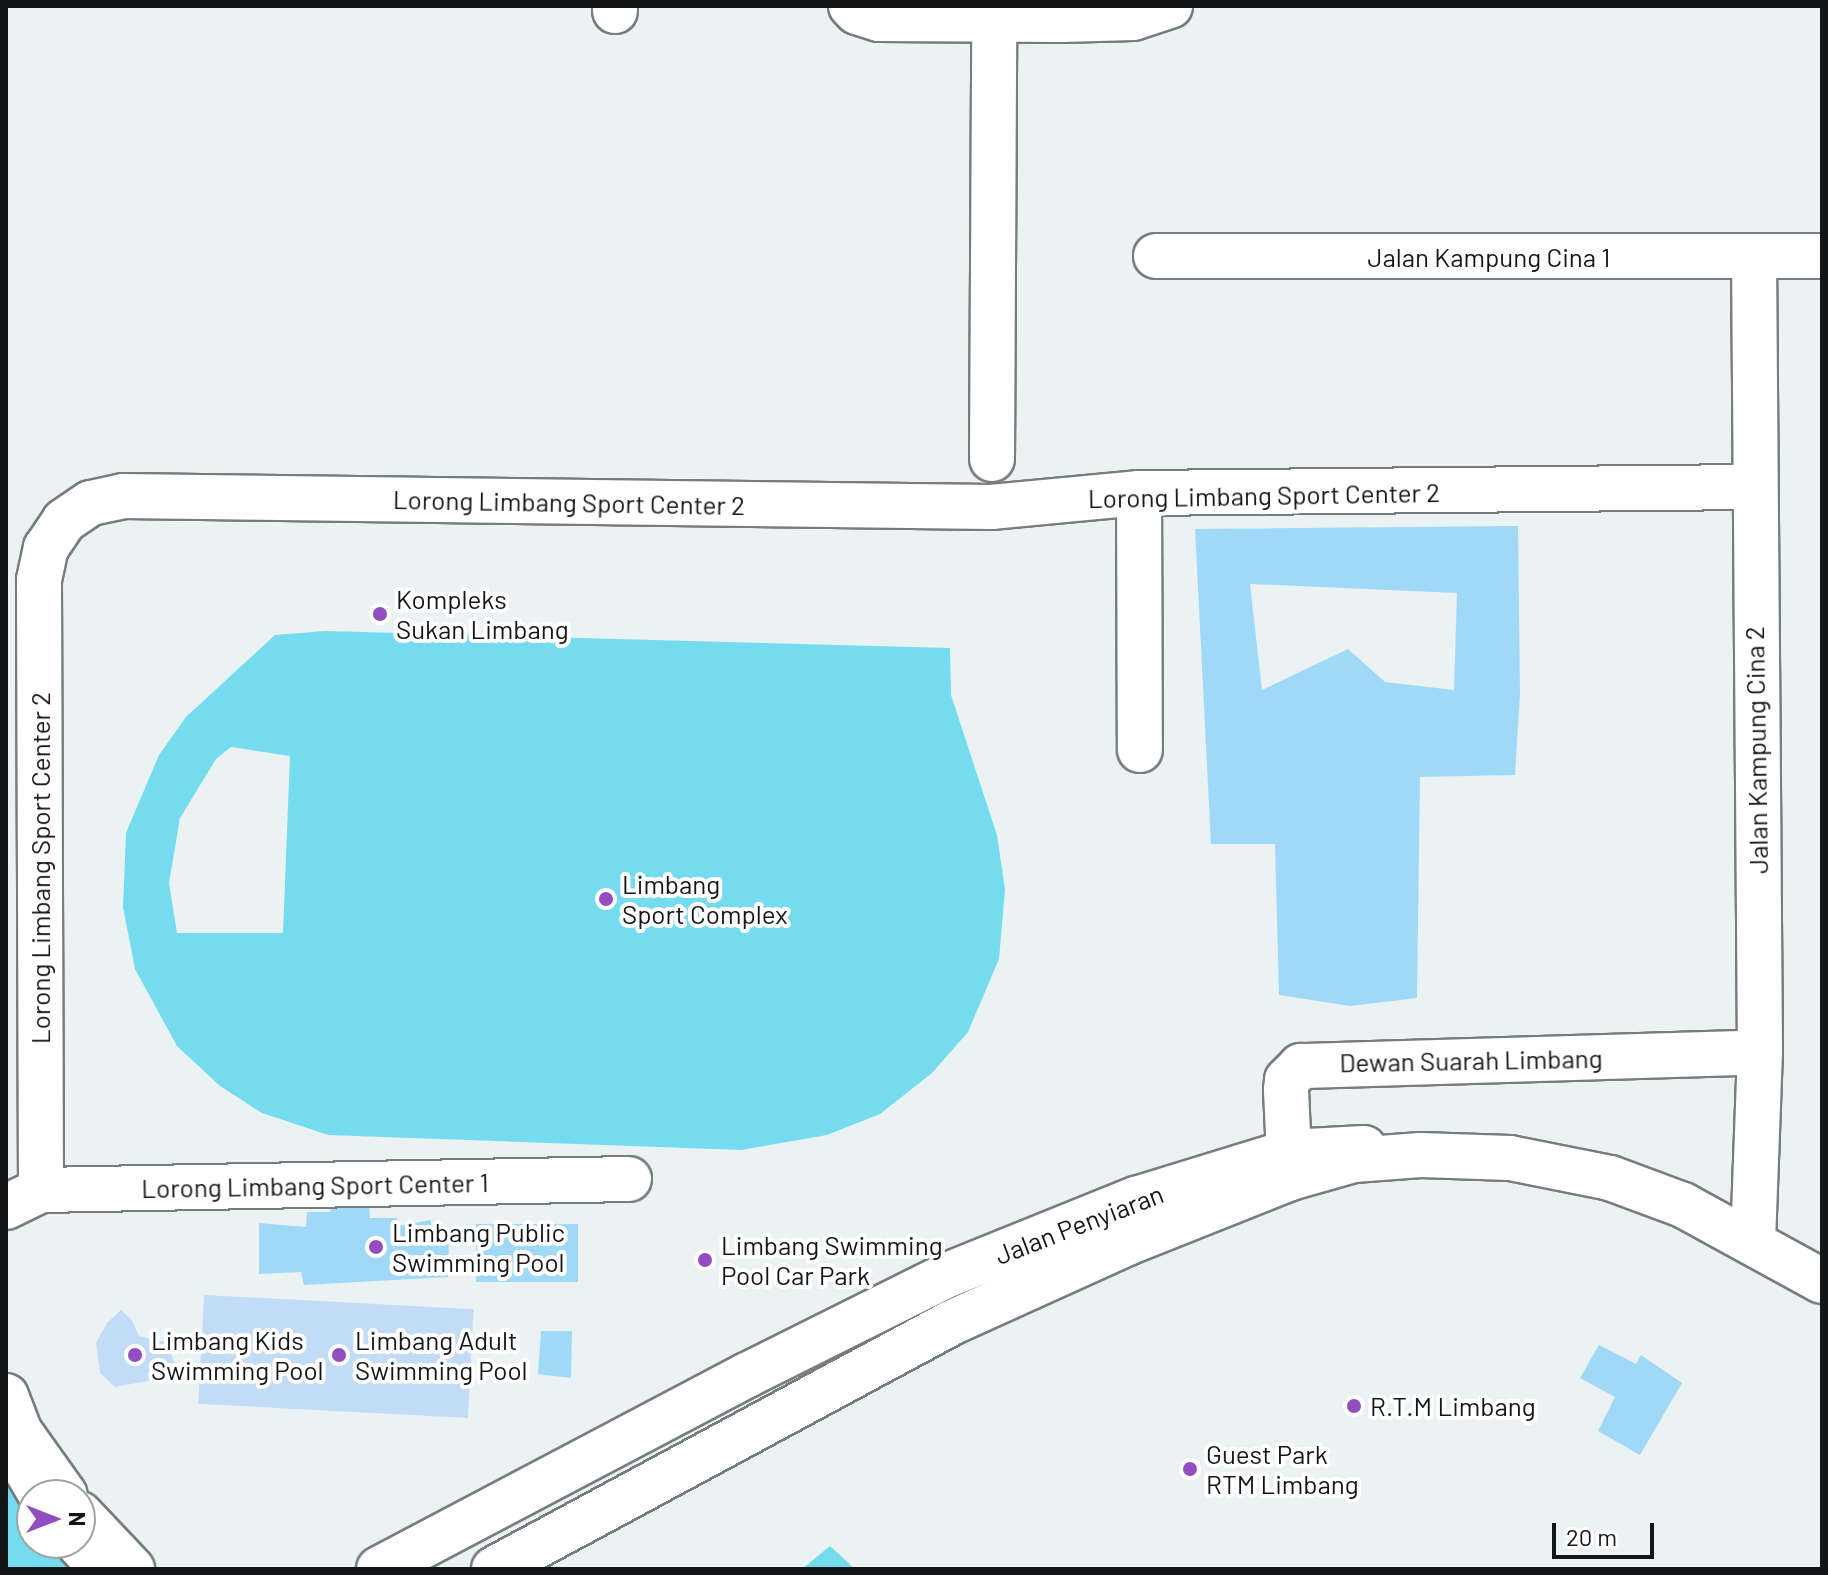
<!DOCTYPE html>
<style>
body{margin:0}
#map{position:relative;width:1828px;height:1575px;overflow:hidden;background:#eaf2f4;font-family:Barlow,sans-serif}
div>[style]{position:absolute}
.green>*{inset:0;background:#75dbef}
.water>*{inset:0;background:#c2dcf8;transform-origin:0 0}
.building>*{inset:0;background:#a0d9f7;transform-origin:0 0}
.roads{filter:drop-shadow(2px 0 #767d7f) drop-shadow(-2px 0 #767d7f) drop-shadow(0 2px #767d7f) drop-shadow(0 -2px #767d7f)}
.minor>*{height:44px;margin:-22px;padding:0 22px;transform-origin:22px;border-radius:22px;background:#fff}
.major>*{height:44px;margin:-22px;padding:0 22px;transform-origin:22px;border-radius:22px;background:#fff}
.highway>*{height:44px;margin:-22px;padding:0 22px;transform-origin:22px;border-radius:22px;background:#fff}
.dots>*{width:22px;height:22px;translate:-50% -50%;box-sizing:border-box;border:4px solid #fff;border-radius:50%}
span{translate:-50% -50%;white-space:nowrap;text-align:center;line-height:1.15;-webkit-text-stroke:8px #fff;paint-order:stroke}
.street-label{font-size:26px;color:#131617}
.poi-label{font-size:26px;color:#131617}
.left{translate:0 -50%;text-align:left}
.frame{position:absolute;inset:0;border:8px solid #131617;pointer-events:none}
.north{position:absolute;left:16px;top:1479px;width:80px;height:80px;box-sizing:border-box;background:#fff;border:2px solid #a1a2a2;border-radius:50%;rotate:90deg;font-size:22px;font-weight:700;line-height:32px;text-align:center;color:#131617}
.north::after{content:'';display:block;margin:auto;width:28px;height:36px;background:#924dc1;clip-path:polygon(50% 0,100% 100%,50% 72%,0 100%)}
.scale{position:absolute;left:1552px;top:1523px;width:102px;height:36px;box-sizing:border-box;border:4px solid #131617;border-top:0;padding-left:10px;font-size:24px;line-height:28px;white-space:nowrap;color:#131617;-webkit-text-stroke:6px #fff;paint-order:stroke}
</style>
<div id="map">
<div class="green">
<i style="clip-path:polygon(evenodd,325px 631px,950px 648px,951px 695px,997px 835px,1005px 890px,999px 959px,968px 1032px,932px 1073px,880px 1114px,827px 1135px,741px 1150px,328px 1135px,262px 1113px,220px 1086px,177px 1046px,135px 969px,123px 907px,126px 833px,159px 755px,186px 717px,275px 635px,325px 631px,231px 747px,290px 756px,283px 933px,177px 933px,169px 883px,180px 818px,216px 759px,231px 747px)"></i>
<i style="clip-path:polygon(6px 1457px,32px 1506px,32px 1543px,66px 1543px,93px 1569px,6px 1569px)"></i>
<i style="clip-path:polygon(830px 1546px,855px 1569px,802px 1569px)"></i>
</div>
<div class="water">
<i style="left:204px;top:1295px;width:270px;height:109px;rotate:3deg"></i>
<i style="clip-path:polygon(121px 1310px,132px 1320px,139px 1336px,166px 1342px,176px 1366px,164px 1378px,115px 1387px,100px 1373px,96px 1343px,107px 1323px)"></i>
</div>
<div class="building">
<i style="clip-path:polygon(evenodd,1518px 526px,1520px 695px,1515px 775px,1420px 777px,1417px 998px,1350px 1006px,1279px 995px,1275px 844px,1211px 844px,1195px 529px,1518px 526px,1250px 584px,1457px 593px,1454px 690px,1385px 682px,1348px 649px,1262px 690px,1250px 584px)"></i>
<i style="clip-path:polygon(334px 1198px,369px 1199px,370px 1218px,397px 1218px,398px 1226px,431px 1220px,432px 1230px,449px 1228px,448px 1277px,304px 1285px,301px 1272px,259px 1274px,259px 1223px,306px 1227px,307px 1212px,330px 1212px)"></i>
<i style="left:476px;top:1224px;width:102px;height:58px"></i>
<i style="clip-path:polygon(541px 1331px,572px 1331px,571px 1378px,538px 1374px)"></i>
<i style="clip-path:polygon(1599px 1345px,1636px 1364px,1641px 1355px,1682px 1383px,1640px 1455px,1598px 1431px,1615px 1397px,1580px 1378px)"></i>
</div>
<div class="roads">
<div class="minor">
<i style="left:615px;top:6px;width:5px;rotate:90deg"></i>
<i style="left:851px;top:6px;width:8px;rotate:45deg"></i>
<i style="left:857px;top:12px;width:23px;rotate:18deg"></i>
<i style="left:879px;top:19px;width:183px;rotate:0.3deg"></i>
<i style="left:1062px;top:20px;width:71px;rotate:-1.6deg"></i>
<i style="left:1133px;top:18px;width:39px;rotate:-18deg"></i>
<i style="left:1156px;top:256px;width:666px"></i>
<i style="left:992px;top:459px;width:440px;rotate:-89.7deg"></i>
<i style="left:1139px;top:493px;width:257px;rotate:89.8deg"></i>
<i style="left:1290px;top:1178px;width:88px;rotate:-92.6deg"></i>
<i style="left:1286px;top:1090px;width:10px;rotate:-84deg"></i>
<i style="left:1287px;top:1080px;width:20px;rotate:-45deg"></i>
<i style="left:1301px;top:1066px;width:459px;rotate:-1.7deg"></i>
<i style="left:41px;top:1190px;width:610px;rotate:-90.19deg"></i>
<i style="left:39px;top:580px;width:33px;rotate:-78deg"></i>
<i style="left:46px;top:548px;width:32px;rotate:-56deg"></i>
<i style="left:64px;top:521px;width:32px;rotate:-34deg"></i>
<i style="left:91px;top:503px;width:33px;rotate:-12deg"></i>
<i style="left:123px;top:496px;width:868px;rotate:0.73deg"></i>
<i style="left:991px;top:507px;width:149px;rotate:-5.4deg"></i>
<i style="left:1139px;top:493px;width:614px;rotate:-0.56deg"></i>
<i style="left:6px;top:1207px;width:39px;rotate:-26deg"></i>
<i style="left:41px;top:1190px;width:588px;rotate:-1.07deg"></i>
<i style="left:1753px;top:1242px;width:190px;rotate:-87.9deg"></i>
<i style="left:1760px;top:1052px;width:794px;rotate:-90.43deg"></i>
<i style="left:6px;top:1396px;width:39px;rotate:69deg"></i>
<i style="left:20px;top:1432px;width:77px;rotate:54.5deg"></i>
<i style="left:80px;top:1514px;width:76px;rotate:46.6deg"></i>
<i style="left:379px;top:1569px;width:416px;rotate:-27.8deg"></i>
<i style="left:747px;top:1375px;width:227px;rotate:-26.5deg"></i>
<i style="left:950px;top:1274px;width:201px;rotate:-22deg"></i>
<i style="left:1136px;top:1199px;width:160px;rotate:-17.1deg"></i>
<i style="left:1289px;top:1152px;width:75px;rotate:-3.1deg"></i>
</div>
<div class="major">
<i style="left:494px;top:1569px;width:519px;rotate:-28.29deg"></i>
<i style="left:951px;top:1323px;width:193px;rotate:-24.4deg"></i>
<i style="left:1127px;top:1243px;width:175px;rotate:-21.7deg"></i>
<i style="left:1290px;top:1178px;width:66px;rotate:-15.7deg"></i>
<i style="left:1354px;top:1160px;width:67px;rotate:-4.3deg"></i>
<i style="left:1421px;top:1155px;width:89px;rotate:1.9deg"></i>
<i style="left:1510px;top:1158px;width:102px;rotate:11.3deg"></i>
<i style="left:1610px;top:1178px;width:78px;rotate:20.3deg"></i>
<i style="left:1683px;top:1205px;width:158px;rotate:28.7deg"></i>
</div>
<div class="highway">
<i style="left:6px;top:1435px;width:69px;rotate:59.7deg"></i>
<i style="left:78px;top:1543px;width:35px;rotate:47deg"></i>
</div>
</div>
<div class="dots">
<i style="left:380px;top:614px;background:#924dc1"></i>
<i style="left:606px;top:899px;background:#924dc1"></i>
<i style="left:376px;top:1247px;background:#924dc1"></i>
<i style="left:705px;top:1260px;background:#924dc1"></i>
<i style="left:135px;top:1355px;background:#924dc1"></i>
<i style="left:339px;top:1355px;background:#924dc1"></i>
<i style="left:1354px;top:1406px;background:#924dc1"></i>
<i style="left:1190px;top:1469px;background:#924dc1"></i>
</div>
<div class="street-label">
<span style="left:1489px;top:257px">Jalan Kampung Cina 1</span>
<span style="left:1264px;top:495px;rotate:-1deg">Lorong Limbang Sport Center 2</span>
<span style="left:569px;top:502px;rotate:1deg">Lorong Limbang Sport Center 2</span>
<span style="left:1756px;top:750px;rotate:-91deg">Jalan Kampung Cina 2</span>
<span style="left:40px;top:868px;rotate:-90deg">Lorong Limbang Sport Center 2</span>
<span style="left:1471px;top:1060px;rotate:-1deg">Dewan Suarah Limbang</span>
<span style="left:315px;top:1185px;rotate:-1deg">Lorong Limbang Sport Center 1</span>
<span style="left:1079px;top:1224px;rotate:-21deg">Jalan Penyiaran</span>
</div>
<div class="poi-label">
<span class="left" style="left:396px;top:614px">Kompleks<br>Sukan Limbang</span>
<span class="left" style="left:622px;top:899px">Limbang<br>Sport Complex</span>
<span class="left" style="left:392px;top:1247px">Limbang Public<br>Swimming Pool</span>
<span class="left" style="left:721px;top:1260px">Limbang Swimming<br>Pool Car Park</span>
<span class="left" style="left:151px;top:1355px">Limbang Kids<br>Swimming Pool</span>
<span class="left" style="left:355px;top:1355px">Limbang Adult<br>Swimming Pool</span>
<span class="left" style="left:1370px;top:1406px">R.T.M Limbang</span>
<span class="left" style="left:1206px;top:1469px">Guest Park<br>RTM Limbang</span>
</div>
<div class="frame"></div>
<div class="north">N</div>
<div class="scale">20 m</div>
</div>
